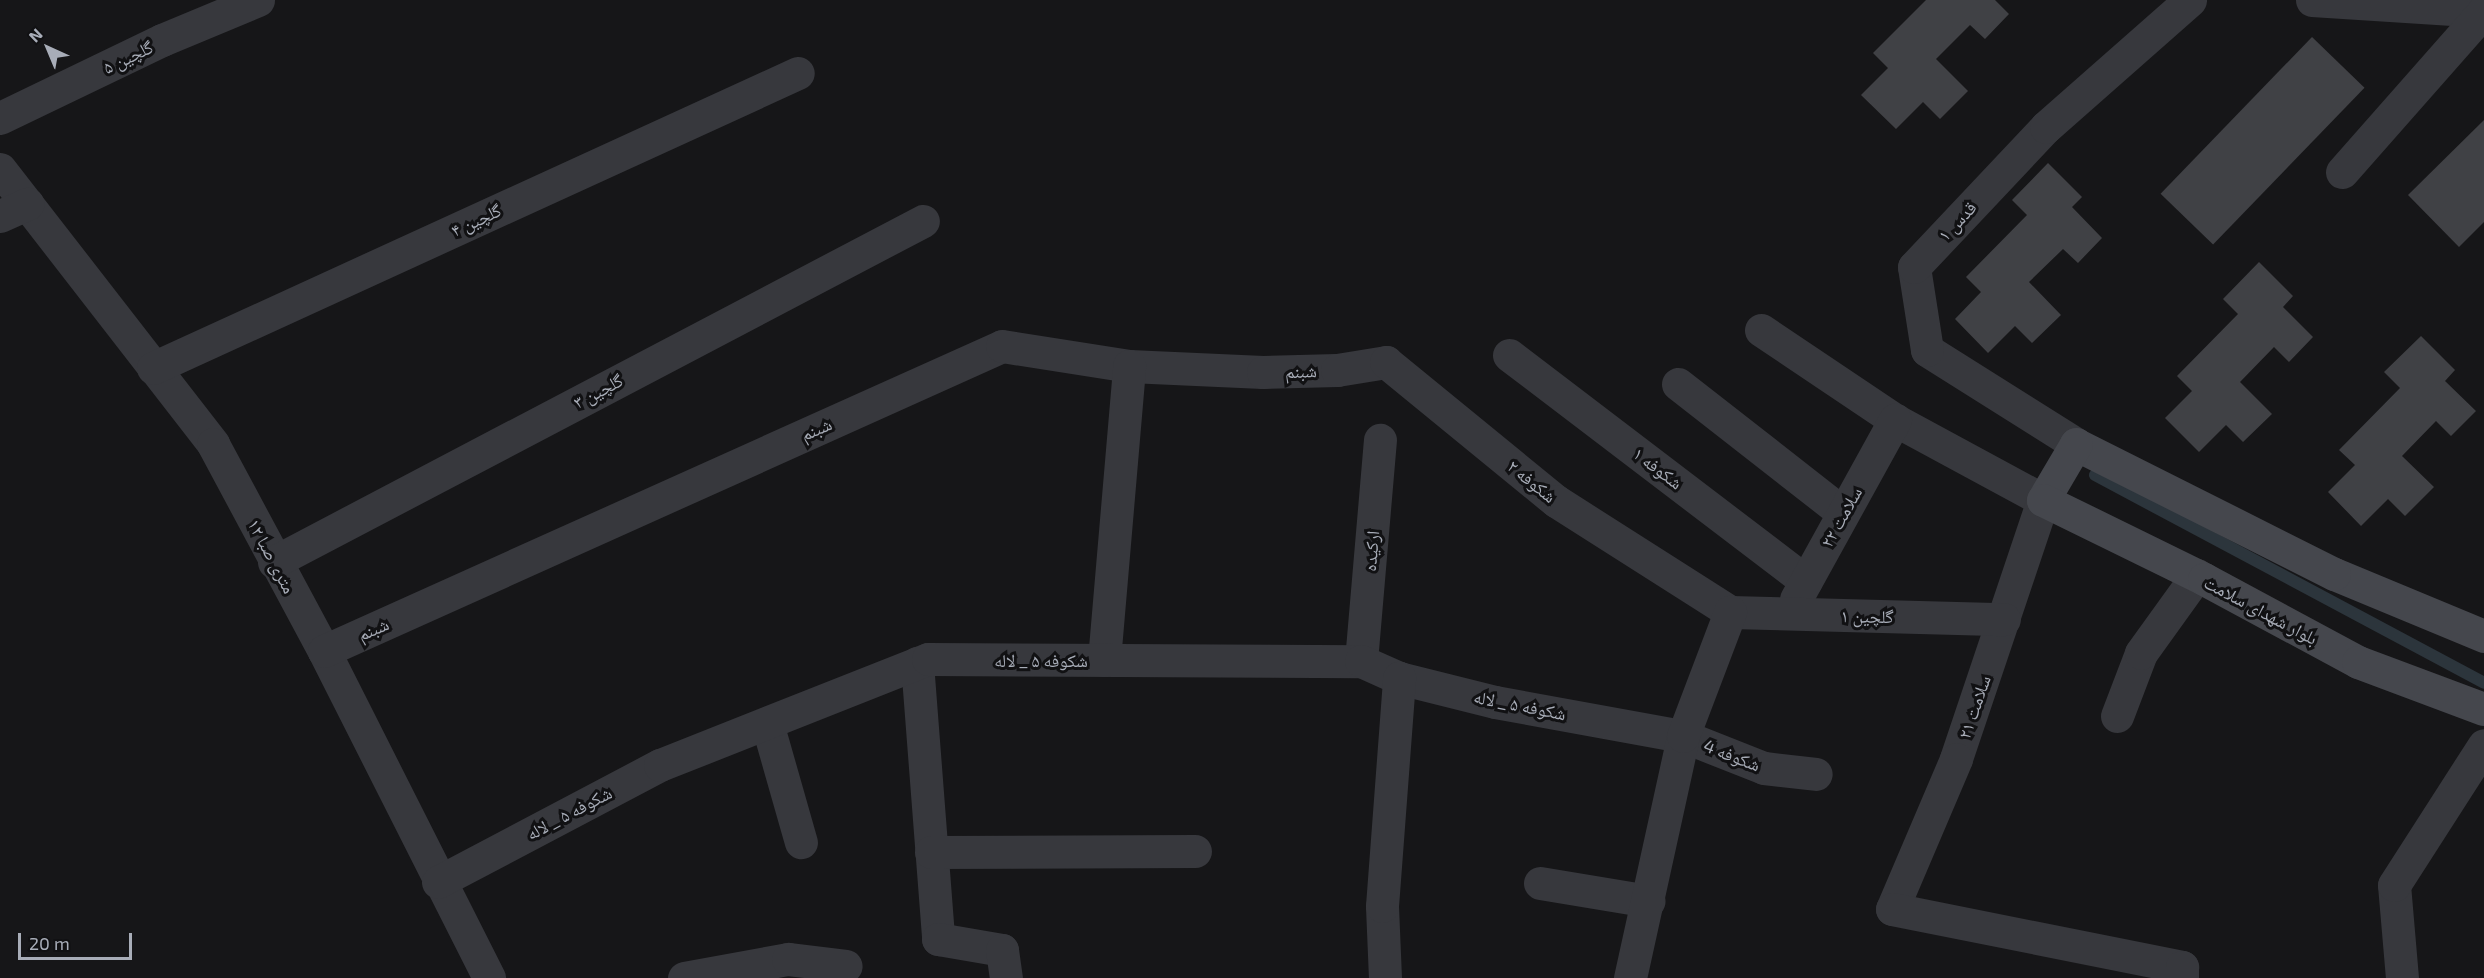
<!DOCTYPE html>
<meta charset="utf-8">
<style>
body{margin:0}
#map{position:relative;width:2484px;height:978px;overflow:hidden;background:#161618;font-family:"Exo 2","Noto Naskh Arabic",sans-serif}
div>[style]{position:absolute}
.stream>*{height:12px;margin:-6px;padding:0 6px;transform-origin:6px;border-radius:6px;background:#2c353c}
.building>*{inset:0;background:#404145;transform-origin:0 0}
.street>*{height:33px;margin:-16.5px;padding:0 16.5px;transform-origin:16.5px;border-radius:16.5px;background:#37383d}
.secondary>*{height:33px;margin:-16.5px;padding:0 16.5px;transform-origin:16.5px;border-radius:16.5px;background:#45474d}
span{translate:-50% -50%;white-space:nowrap;text-align:center;line-height:1.15;-webkit-text-stroke:6px #111113;paint-order:stroke}
.street-label{font-size:18px;color:#a8adb8}
.north{position:absolute;left:18px;top:18px;width:60px;height:60px;-webkit-text-stroke:4px #111113;paint-order:stroke;rotate:316deg;font-size:16px;font-weight:700;line-height:24px;text-align:center;color:#a8adb8}
.north::after{content:'';display:block;margin:auto;width:21px;height:27px;background:#a8adb8;clip-path:polygon(50% 0,100% 100%,50% 72%,0 100%)}
.scale{position:absolute;left:18px;top:933px;width:114px;height:27px;box-sizing:border-box;border:3px solid #a8adb8;border-top:0;padding-left:8px;font-size:18px;line-height:21px;white-space:nowrap;color:#a8adb8;-webkit-text-stroke:4px #111113;paint-order:stroke}
</style>
<div id="map">
<div class="stream">
<i style="left:2095px;top:475px;width:441px;rotate:28.1deg"></i>
</div>
<div class="building">
<i style="clip-path:polygon(1926px 0,1995px 0,2009px 14px,1985px 39px,1970px 25px,1936px 59px,1968px 91px,1940px 119px,1923px 102px,1896px 129px,1861px 95px,1888px 68px,1873px 53px)"></i>
<i style="left:2312px;top:37px;width:73px;height:218px;rotate:44deg"></i>
<i style="clip-path:polygon(2484px 120px,2484px 222px,2459px 247px,2408px 195px)"></i>
<i style="clip-path:polygon(2048px 163px,2082px 197px,2072px 207px,2102px 238px,2078px 263px,2063px 249px,2029px 282px,2061px 315px,2032px 343px,2015px 326px,1988px 353px,1955px 319px,1981px 292px,1966px 277px,2027px 215px,2012px 200px)"></i>
<i style="clip-path:polygon(2259px 262px,2293px 296px,2283px 307px,2313px 337px,2289px 362px,2274px 347px,2240px 382px,2272px 414px,2243px 442px,2226px 425px,2199px 452px,2165px 418px,2192px 391px,2177px 376px,2238px 314px,2223px 299px)"></i>
<i style="clip-path:polygon(2421px 336px,2455px 370px,2445px 381px,2476px 411px,2451px 436px,2436px 421px,2402px 456px,2434px 487px,2405px 516px,2388px 499px,2361px 526px,2328px 492px,2355px 465px,2339px 450px,2400px 388px,2384px 372px)"></i>
</div>
<div class="street">
<i style="left:2312px;top:0;width:172px;rotate:3.7deg"></i>
<i style="left:0;top:118px;width:180px;rotate:-25.7deg"></i>
<i style="left:162px;top:40px;width:104px;rotate:-22.6deg"></i>
<i style="left:0;top:169px;width:348px;rotate:52.2deg"></i>
<i style="left:213px;top:444px;width:235px;rotate:61.8deg"></i>
<i style="left:324px;top:651px;width:366px;rotate:63.2deg"></i>
<i style="left:2342px;top:172px;width:215px;rotate:-48.6deg"></i>
<i style="left:0;top:216px;width:30px;rotate:-24deg"></i>
<i style="left:1761px;top:330px;width:161px;rotate:33.9deg"></i>
<i style="left:1895px;top:420px;width:168px;rotate:28.4deg"></i>
<i style="left:2043px;top:500px;width:273px;rotate:108.6deg"></i>
<i style="left:1956px;top:759px;width:163px;rotate:113.1deg"></i>
<i style="left:1892px;top:909px;width:296px;rotate:11.3deg"></i>
<i style="left:2182px;top:967px;width:11px;rotate:90deg"></i>
<i style="left:1509px;top:355px;width:373px;rotate:37.3deg"></i>
<i style="left:153px;top:368px;width:709px;rotate:-24.58deg"></i>
<i style="left:1678px;top:384px;width:209px;rotate:38deg"></i>
<i style="left:2076px;top:444px;width:176px;rotate:-147.8deg"></i>
<i style="left:1927px;top:350px;width:84px;rotate:-98.9deg"></i>
<i style="left:1914px;top:267px;width:192px;rotate:-46.7deg"></i>
<i style="left:2046px;top:127px;width:192px;rotate:-41.4deg"></i>
<i style="left:274px;top:562px;width:733px;rotate:-27.72deg"></i>
<i style="left:1796px;top:599px;width:205px;rotate:-61.1deg"></i>
<i style="left:1730px;top:612px;width:274px;rotate:1.5deg"></i>
<i style="left:324px;top:651px;width:743px;rotate:-24.22deg"></i>
<i style="left:1002px;top:346px;width:129px;rotate:8.9deg"></i>
<i style="left:1129px;top:366px;width:134px;rotate:2.6deg"></i>
<i style="left:1263px;top:372px;width:74px;rotate:-1.5deg"></i>
<i style="left:1337px;top:370px;width:50px;rotate:-9.3deg"></i>
<i style="left:1386px;top:362px;width:220px;rotate:39.3deg"></i>
<i style="left:1556px;top:501px;width:206px;rotate:32.5deg"></i>
<i style="left:1104px;top:660px;width:295px;rotate:-85.1deg"></i>
<i style="left:1361px;top:661px;width:222px;rotate:-85.1deg"></i>
<i style="left:917px;top:663px;width:277px;rotate:85.6deg"></i>
<i style="left:938px;top:939px;width:65px;rotate:9.8deg"></i>
<i style="left:1002px;top:950px;width:28px;rotate:82deg"></i>
<i style="left:2117px;top:716px;width:67px;rotate:-69.1deg"></i>
<i style="left:2141px;top:653px;width:96px;rotate:-54.3deg"></i>
<i style="left:767px;top:723px;width:124px;rotate:74.1deg"></i>
<i style="left:931px;top:852px;width:264px;rotate:-0.2deg"></i>
<i style="left:438px;top:882px;width:251px;rotate:-27.8deg"></i>
<i style="left:660px;top:765px;width:288px;rotate:-21.6deg"></i>
<i style="left:928px;top:659px;width:433px;rotate:0.3deg"></i>
<i style="left:1361px;top:661px;width:42px;rotate:24.1deg"></i>
<i style="left:1399px;top:678px;width:99px;rotate:14deg"></i>
<i style="left:1495px;top:702px;width:191px;rotate:10.3deg"></i>
<i style="left:1683px;top:736px;width:87px;rotate:21.6deg"></i>
<i style="left:1764px;top:768px;width:52px;rotate:6.6deg"></i>
<i style="left:1540px;top:883px;width:110px;rotate:9.4deg"></i>
<i style="left:684px;top:978px;width:106px;rotate:-10.4deg"></i>
<i style="left:788px;top:959px;width:58px;rotate:6.9deg"></i>
<i style="left:1385px;top:978px;width:72px;rotate:-92.4deg"></i>
<i style="left:1382px;top:906px;width:229px;rotate:-85.7deg"></i>
<i style="left:1630px;top:978px;width:248px;rotate:-77.6deg"></i>
<i style="left:1683px;top:736px;width:133px;rotate:-69.2deg"></i>
<i style="left:2402px;top:978px;width:93px;rotate:-94.9deg"></i>
<i style="left:2394px;top:885px;width:166px;rotate:-57.3deg"></i>
</div>
<div class="secondary">
<i style="left:2484px;top:636px;width:162px;rotate:-157.5deg"></i>
<i style="left:2334px;top:574px;width:289px;rotate:-153.3deg"></i>
<i style="left:2076px;top:444px;width:65px;rotate:120.5deg"></i>
<i style="left:2043px;top:500px;width:179px;rotate:26.1deg"></i>
<i style="left:2204px;top:579px;width:175px;rotate:28.3deg"></i>
<i style="left:2358px;top:662px;width:134px;rotate:20.5deg"></i>
</div>
<div class="street-label">
<span style="left:128px;top:57px;rotate:-26deg">گلچین ۵</span>
<span style="left:476px;top:220px;rotate:-25deg">گلچین ۴</span>
<span style="left:1957px;top:221px;rotate:-47deg">قدس ۱</span>
<span style="left:1301px;top:371px;rotate:-2deg">شبنم</span>
<span style="left:598px;top:391px;rotate:-28deg">گلچین ۳</span>
<span style="left:816px;top:429px;rotate:-24deg">شبنم</span>
<span style="left:1658px;top:468px;rotate:37deg">شکوفه ۱</span>
<span style="left:1532px;top:481px;rotate:39deg">شکوفه ۲</span>
<span style="left:1841px;top:517px;rotate:-61deg">سلامت ۲۲</span>
<span style="left:1371px;top:551px;rotate:-85deg">ارکیده</span>
<span style="left:272px;top:556px;rotate:62deg">۱۲ متری صبا</span>
<span style="left:2261px;top:610px;rotate:28deg">بلوار شهدای سلامت</span>
<span style="left:1867px;top:616px;rotate:1deg">گلچین ۱</span>
<span style="left:373px;top:629px;rotate:-24deg">شبنم</span>
<span style="left:1041px;top:660px">شکوفه ۵ _ لاله</span>
<span style="left:1520px;top:705px;rotate:11deg">شکوفه ۵ _ لاله</span>
<span style="left:1974px;top:707px;rotate:-71deg">سلامت ۲۱</span>
<span style="left:1732px;top:755px;rotate:21deg">شکوفه 4</span>
<span style="left:569px;top:813px;rotate:-28deg">شکوفه ۵ _ لاله</span>
</div>
<div class="north">N</div>
<div class="scale">20 m</div>
</div>
